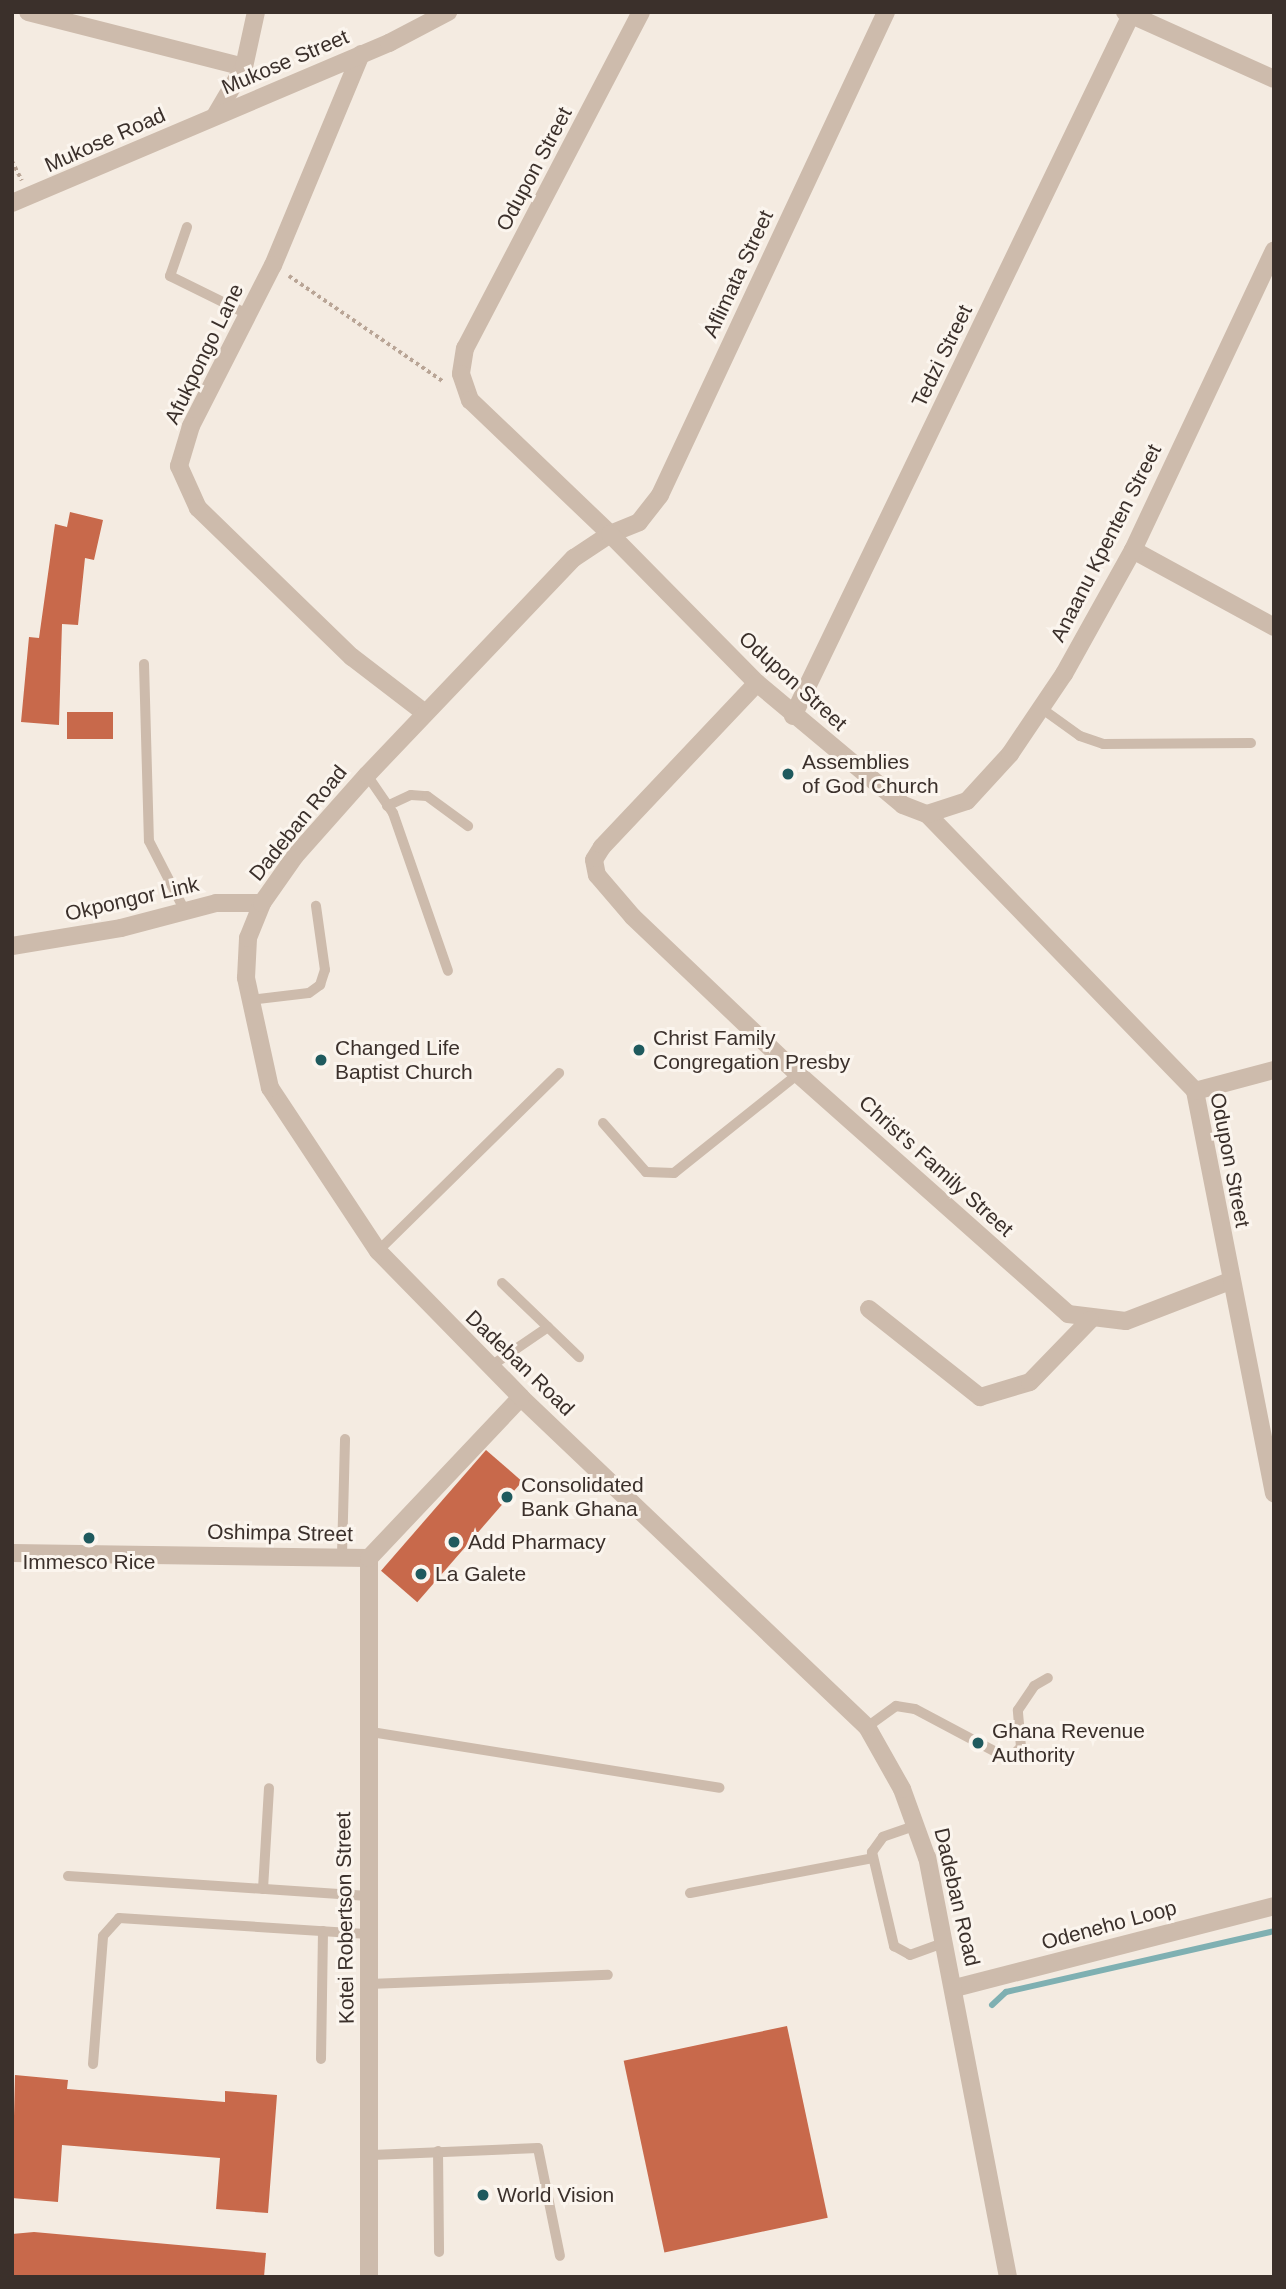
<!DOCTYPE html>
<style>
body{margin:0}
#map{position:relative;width:1286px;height:2289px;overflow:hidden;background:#f4ebe1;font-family:Helvetica,sans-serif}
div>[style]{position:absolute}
.stream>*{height:6px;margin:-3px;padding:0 3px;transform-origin:3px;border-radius:3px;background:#7fb0b2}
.building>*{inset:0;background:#c8694b;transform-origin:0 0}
.path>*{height:3.5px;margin-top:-1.75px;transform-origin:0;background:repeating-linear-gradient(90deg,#b9a596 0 3.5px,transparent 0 7px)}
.service>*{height:10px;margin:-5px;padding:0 5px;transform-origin:5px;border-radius:5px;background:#cdbbac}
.minor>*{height:18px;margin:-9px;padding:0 9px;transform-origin:9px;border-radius:9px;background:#cdbbac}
.tertiary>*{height:18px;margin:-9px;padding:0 9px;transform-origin:9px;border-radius:9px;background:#cdbbac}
.dots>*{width:19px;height:19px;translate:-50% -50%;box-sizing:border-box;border:4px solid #fbf5ee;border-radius:50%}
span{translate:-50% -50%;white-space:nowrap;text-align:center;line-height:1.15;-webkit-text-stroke:6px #fbf5ee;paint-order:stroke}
.street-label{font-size:21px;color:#3b302b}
.poi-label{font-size:21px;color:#3b302b}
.left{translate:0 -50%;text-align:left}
.frame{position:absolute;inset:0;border:14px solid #3b302b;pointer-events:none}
</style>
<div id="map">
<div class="stream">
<i style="left:992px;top:2005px;width:19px;rotate:-43deg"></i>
<i style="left:1006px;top:1992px;width:275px;rotate:-12.8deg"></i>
</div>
<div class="building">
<i style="clip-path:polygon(70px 512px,103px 520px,94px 560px,85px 558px,78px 625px,62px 624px,59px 725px,21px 722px,29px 637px,39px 638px,55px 524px,67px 527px)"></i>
<i style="left:67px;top:712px;width:46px;height:27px"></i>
<i style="left:486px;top:1450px;width:48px;height:160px;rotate:41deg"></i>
<i style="left:787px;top:2026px;width:196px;height:167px;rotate:78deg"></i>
<i style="clip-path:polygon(15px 2075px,68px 2080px,67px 2089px,225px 2102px,225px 2091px,277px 2095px,268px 2213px,216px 2209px,220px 2158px,62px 2145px,58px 2202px,12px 2198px)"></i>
<i style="clip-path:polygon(34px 2232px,266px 2253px,264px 2277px,12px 2277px,12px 2234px)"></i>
</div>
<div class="path">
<i style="left:12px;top:161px;width:22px;rotate:63deg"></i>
<i style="left:289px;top:276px;width:188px;rotate:34.4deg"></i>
</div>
<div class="service">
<i style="left:187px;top:227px;width:52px;rotate:109.1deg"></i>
<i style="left:170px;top:276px;width:86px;rotate:26.3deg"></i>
<i style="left:144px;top:664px;width:177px;rotate:88.4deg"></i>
<i style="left:149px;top:841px;width:76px;rotate:62.8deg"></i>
<i style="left:1041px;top:708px;width:48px;rotate:35.7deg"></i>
<i style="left:1080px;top:736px;width:24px;rotate:19deg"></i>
<i style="left:1103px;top:744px;width:148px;rotate:-0.4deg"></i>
<i style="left:367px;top:775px;width:46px;rotate:55.6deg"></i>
<i style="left:393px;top:813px;width:167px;rotate:70.8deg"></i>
<i style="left:387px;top:806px;width:26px;rotate:-25deg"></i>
<i style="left:411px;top:795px;width:16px;rotate:4deg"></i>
<i style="left:427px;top:796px;width:51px;rotate:36.2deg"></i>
<i style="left:250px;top:1000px;width:59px;rotate:-6.8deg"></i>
<i style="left:309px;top:993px;width:14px;rotate:-36deg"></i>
<i style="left:320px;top:985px;width:16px;rotate:-72deg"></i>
<i style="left:325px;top:970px;width:65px;rotate:-98deg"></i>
<i style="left:603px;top:1123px;width:65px;rotate:48.7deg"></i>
<i style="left:646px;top:1172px;width:28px;rotate:2deg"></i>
<i style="left:674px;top:1173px;width:159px;rotate:-38.6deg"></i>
<i style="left:378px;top:1251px;width:254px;rotate:-44.5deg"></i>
<i style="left:502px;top:1283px;width:107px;rotate:43.9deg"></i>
<i style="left:491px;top:1366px;width:69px;rotate:-34.4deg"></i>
<i style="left:342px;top:1555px;width:116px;rotate:-88.5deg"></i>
<i style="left:867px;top:1727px;width:36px;rotate:-36deg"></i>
<i style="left:896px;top:1706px;width:19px;rotate:9deg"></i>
<i style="left:915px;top:1709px;width:106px;rotate:28deg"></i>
<i style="left:1009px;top:1759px;width:17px;rotate:-45deg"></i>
<i style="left:1021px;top:1747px;width:37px;rotate:-95deg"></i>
<i style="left:1018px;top:1710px;width:29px;rotate:-56deg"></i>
<i style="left:1034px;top:1686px;width:16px;rotate:-30deg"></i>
<i style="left:365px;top:1731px;width:359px;rotate:9.1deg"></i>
<i style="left:917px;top:1825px;width:36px;rotate:161deg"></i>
<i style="left:883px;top:1837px;width:19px;rotate:126deg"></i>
<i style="left:872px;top:1852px;width:97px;rotate:76.8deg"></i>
<i style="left:894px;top:1946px;width:18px;rotate:29deg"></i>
<i style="left:910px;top:1955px;width:33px;rotate:-20deg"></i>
<i style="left:68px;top:1876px;width:301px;rotate:3.8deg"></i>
<i style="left:263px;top:1889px;width:101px;rotate:-86.6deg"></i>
<i style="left:690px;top:1893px;width:186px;rotate:-10.8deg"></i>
<i style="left:369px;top:1984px;width:239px;rotate:-2.2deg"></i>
<i style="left:321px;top:2059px;width:128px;rotate:-89.1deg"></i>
<i style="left:93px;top:2064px;width:128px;rotate:-85.5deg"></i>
<i style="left:103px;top:1936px;width:24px;rotate:-48deg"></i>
<i style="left:119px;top:1918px;width:250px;rotate:3.7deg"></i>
<i style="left:438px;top:2151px;width:101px;rotate:89.4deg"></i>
<i style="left:372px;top:2155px;width:166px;rotate:-2.4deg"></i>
<i style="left:538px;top:2148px;width:110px;rotate:78.5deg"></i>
</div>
<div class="minor">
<i style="left:28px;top:12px;width:223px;rotate:14.3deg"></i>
<i style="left:641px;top:12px;width:379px;rotate:117.6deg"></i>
<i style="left:465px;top:348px;width:26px;rotate:99deg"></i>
<i style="left:461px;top:374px;width:28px;rotate:71deg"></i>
<i style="left:470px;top:400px;width:194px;rotate:43.7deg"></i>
<i style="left:610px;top:534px;width:31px;rotate:-22deg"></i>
<i style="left:639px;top:522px;width:34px;rotate:-52deg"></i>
<i style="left:660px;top:495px;width:533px;rotate:-64.92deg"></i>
<i style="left:1125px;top:12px;width:163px;rotate:24.2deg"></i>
<i style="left:361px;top:54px;width:229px;rotate:112.6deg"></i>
<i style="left:273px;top:265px;width:181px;rotate:117deg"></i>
<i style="left:191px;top:426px;width:42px;rotate:106.7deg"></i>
<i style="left:179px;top:466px;width:46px;rotate:65.7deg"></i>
<i style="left:198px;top:508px;width:214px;rotate:44.1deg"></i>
<i style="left:352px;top:657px;width:92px;rotate:37.5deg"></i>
<i style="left:215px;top:116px;width:57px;rotate:-59.4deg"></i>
<i style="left:244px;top:67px;width:56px;rotate:-77.7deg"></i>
<i style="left:1133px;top:550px;width:161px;rotate:28.6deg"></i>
<i style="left:757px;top:683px;width:226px;rotate:133.4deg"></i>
<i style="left:602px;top:847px;width:15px;rotate:122deg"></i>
<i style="left:594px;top:860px;width:15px;rotate:79deg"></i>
<i style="left:597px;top:875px;width:55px;rotate:49.4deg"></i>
<i style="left:633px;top:917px;width:228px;rotate:43.6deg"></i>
<i style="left:798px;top:1074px;width:361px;rotate:41.6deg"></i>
<i style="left:1068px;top:1314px;width:58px;rotate:6.9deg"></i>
<i style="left:1126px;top:1321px;width:111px;rotate:-21deg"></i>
<i style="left:793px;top:716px;width:778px;rotate:-64.26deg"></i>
<i style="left:927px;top:814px;width:385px;rotate:45.9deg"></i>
<i style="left:1195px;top:1091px;width:410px;rotate:78.9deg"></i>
<i style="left:12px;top:946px;width:110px;rotate:-9.4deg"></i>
<i style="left:121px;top:928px;width:98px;rotate:-14.7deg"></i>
<i style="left:216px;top:903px;width:46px"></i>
<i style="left:1195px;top:1091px;width:82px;rotate:-14.9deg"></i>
<i style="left:869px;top:1309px;width:142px;rotate:38.4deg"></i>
<i style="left:980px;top:1397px;width:52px;rotate:-16.7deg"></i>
<i style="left:1030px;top:1382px;width:86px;rotate:-45.9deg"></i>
<i style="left:369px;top:1558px;width:719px;rotate:90deg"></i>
<i style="left:955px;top:1988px;width:329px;rotate:-14.4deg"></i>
</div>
<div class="tertiary">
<i style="left:12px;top:203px;width:410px;rotate:-23deg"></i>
<i style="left:389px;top:43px;width:67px;rotate:-27.7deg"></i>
<i style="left:12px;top:1553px;width:357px;rotate:0.8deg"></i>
<i style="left:369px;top:1558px;width:221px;rotate:-46.6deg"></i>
<i style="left:1008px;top:2277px;width:427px;rotate:-100.9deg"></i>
<i style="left:927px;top:1858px;width:73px;rotate:-109.9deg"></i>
<i style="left:902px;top:1789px;width:71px;rotate:-119.4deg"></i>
<i style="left:867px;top:1727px;width:478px;rotate:-136.4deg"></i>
<i style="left:521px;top:1397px;width:204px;rotate:-134.4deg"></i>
<i style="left:378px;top:1251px;width:196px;rotate:-123.5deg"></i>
<i style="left:270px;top:1088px;width:113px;rotate:-102.3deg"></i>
<i style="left:246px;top:978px;width:40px;rotate:-87.1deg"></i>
<i style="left:248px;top:938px;width:38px;rotate:-68deg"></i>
<i style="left:262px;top:903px;width:57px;rotate:-54.9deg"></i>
<i style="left:295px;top:856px;width:108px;rotate:-48.4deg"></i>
<i style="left:367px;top:775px;width:300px;rotate:-46.4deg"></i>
<i style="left:574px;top:558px;width:43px;rotate:-33.7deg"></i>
<i style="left:610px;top:534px;width:209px;rotate:45.4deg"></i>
<i style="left:757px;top:683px;width:190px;rotate:39.9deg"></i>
<i style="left:903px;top:805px;width:26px;rotate:21deg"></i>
<i style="left:927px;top:814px;width:42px;rotate:-18deg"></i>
<i style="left:967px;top:801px;width:64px;rotate:-47.5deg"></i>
<i style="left:1010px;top:754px;width:97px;rotate:-56deg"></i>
<i style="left:1064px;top:674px;width:142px;rotate:-60.9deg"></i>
<i style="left:1133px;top:550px;width:331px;rotate:-64.8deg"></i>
</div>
<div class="dots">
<i style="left:788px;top:774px;background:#1f5a5e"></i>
<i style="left:639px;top:1050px;background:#1f5a5e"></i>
<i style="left:321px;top:1060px;background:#1f5a5e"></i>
<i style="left:507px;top:1497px;background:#1f5a5e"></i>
<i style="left:89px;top:1538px;background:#1f5a5e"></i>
<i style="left:454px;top:1542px;background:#1f5a5e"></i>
<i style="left:421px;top:1574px;background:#1f5a5e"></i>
<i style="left:978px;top:1743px;background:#1f5a5e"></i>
<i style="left:483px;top:2195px;background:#1f5a5e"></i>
</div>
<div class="street-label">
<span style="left:285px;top:62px;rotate:-23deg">Mukose Street</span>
<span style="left:105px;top:140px;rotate:-24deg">Mukose Road</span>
<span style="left:534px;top:169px;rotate:-62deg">Odupon Street</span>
<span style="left:738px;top:274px;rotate:-65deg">Aflimata Street</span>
<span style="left:204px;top:354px;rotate:-64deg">Afukpongo Lane</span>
<span style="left:942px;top:356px;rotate:-64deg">Tedzi Street</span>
<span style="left:1106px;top:543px;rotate:-63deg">Anaanu Kpenten Street</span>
<span style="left:793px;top:681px;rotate:42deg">Odupon Street</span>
<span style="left:298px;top:823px;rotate:-51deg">Dadeban Road</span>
<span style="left:132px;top:899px;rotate:-13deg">Okpongor Link</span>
<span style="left:1230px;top:1160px;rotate:79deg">Odupon Street</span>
<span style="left:936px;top:1166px;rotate:42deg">Christ's Family Street</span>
<span style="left:520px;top:1363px;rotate:44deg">Dadeban Road</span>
<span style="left:280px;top:1533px;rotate:1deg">Oshimpa Street</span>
<span style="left:957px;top:1897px;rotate:77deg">Dadeban Road</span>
<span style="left:345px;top:1918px;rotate:-91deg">Kotei Robertson Street</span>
<span style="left:1109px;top:1925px;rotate:-15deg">Odeneho Loop</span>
</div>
<div class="poi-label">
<span class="left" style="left:802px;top:774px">Assemblies<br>of God Church</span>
<span class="left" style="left:653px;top:1050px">Christ Family<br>Congregation Presby</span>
<span class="left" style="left:335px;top:1060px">Changed Life<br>Baptist Church</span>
<span class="left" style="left:521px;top:1497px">Consolidated<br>Bank Ghana</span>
<span class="left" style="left:468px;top:1542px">Add Pharmacy</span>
<span style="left:89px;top:1562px">Immesco Rice</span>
<span class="left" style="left:435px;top:1574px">La Galete</span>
<span class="left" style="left:992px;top:1743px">Ghana Revenue<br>Authority</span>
<span class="left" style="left:497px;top:2195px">World Vision</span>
</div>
<div class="frame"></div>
</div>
